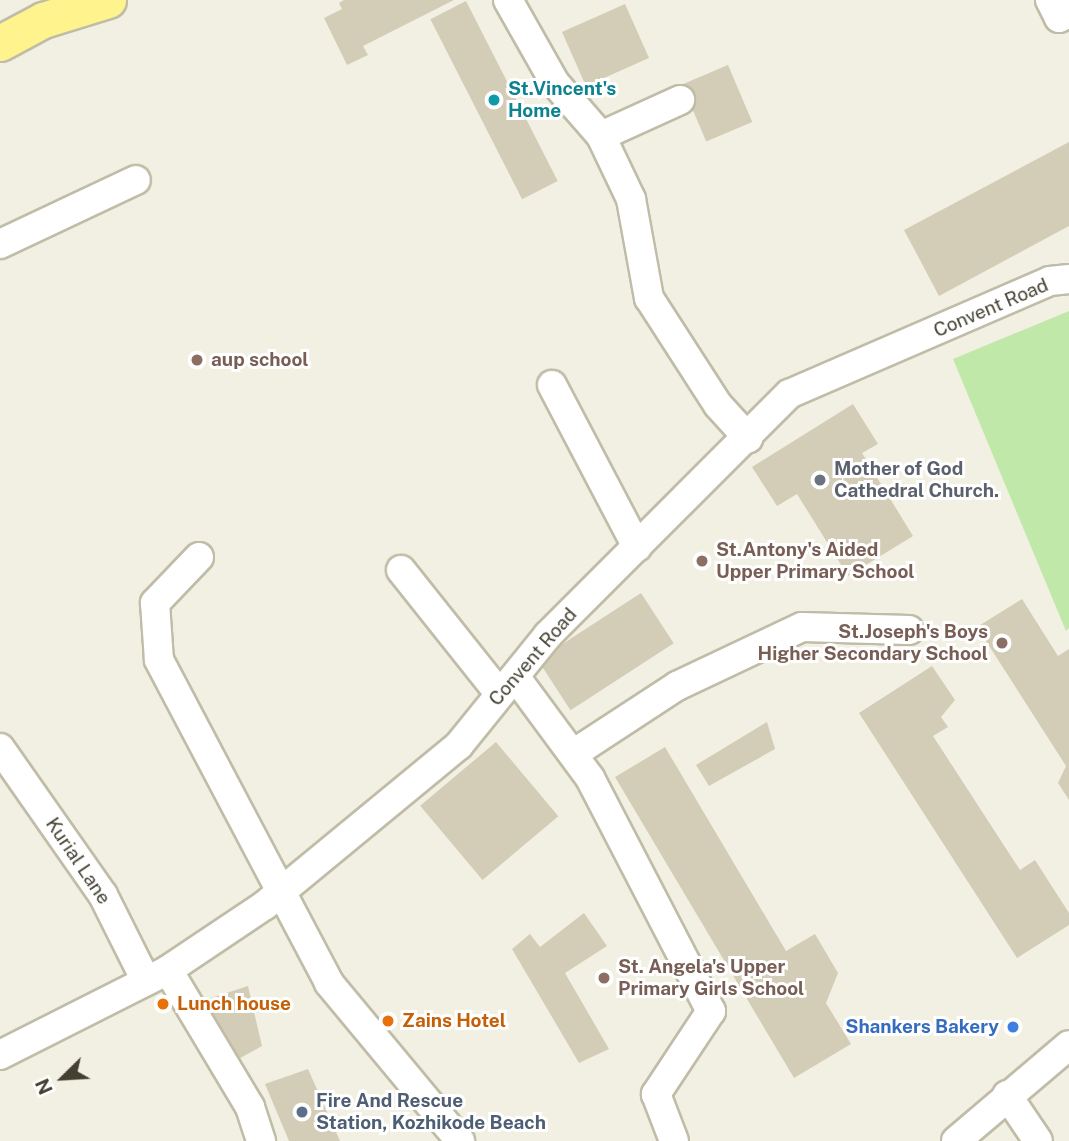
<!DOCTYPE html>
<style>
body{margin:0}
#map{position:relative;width:1069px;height:1141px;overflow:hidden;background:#f2f0e2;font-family:"Public Sans",sans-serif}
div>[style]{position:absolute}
.green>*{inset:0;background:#c0e8a8}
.building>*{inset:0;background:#d3cdb7;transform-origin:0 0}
.roads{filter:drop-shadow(2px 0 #c0bca7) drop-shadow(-2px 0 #c0bca7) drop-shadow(0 2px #c0bca7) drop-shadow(0 -2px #c0bca7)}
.minor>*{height:28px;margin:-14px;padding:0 14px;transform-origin:14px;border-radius:14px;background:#fff}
.major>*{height:35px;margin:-17.5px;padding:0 17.5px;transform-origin:17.5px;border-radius:17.5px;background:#fff38d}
.dots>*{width:19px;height:19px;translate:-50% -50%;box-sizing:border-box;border:4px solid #fff;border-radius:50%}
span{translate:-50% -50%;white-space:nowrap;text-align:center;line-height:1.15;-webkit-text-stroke:6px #fff;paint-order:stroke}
.culture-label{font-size:19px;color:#0d838f;font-weight:700}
.left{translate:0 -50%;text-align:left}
.street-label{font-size:19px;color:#434032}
.education-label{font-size:19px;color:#785e54;font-weight:700}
.right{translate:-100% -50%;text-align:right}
.worship-label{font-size:19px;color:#5b616d;font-weight:700}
.food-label{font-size:19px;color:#c56008;font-weight:700}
.shop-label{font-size:19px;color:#366cbe;font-weight:700}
.service-label{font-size:19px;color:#4e5e75;font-weight:700}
.north{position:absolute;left:28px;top:1043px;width:70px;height:70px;-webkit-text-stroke:5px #fff;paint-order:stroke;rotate:246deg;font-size:19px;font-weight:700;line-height:28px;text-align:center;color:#434032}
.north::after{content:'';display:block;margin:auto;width:24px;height:32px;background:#434032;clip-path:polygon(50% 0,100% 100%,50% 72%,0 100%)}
</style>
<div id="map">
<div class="green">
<i style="clip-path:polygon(1069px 311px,1069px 628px,1066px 631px,953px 359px)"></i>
</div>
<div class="building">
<i style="clip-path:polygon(344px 0,454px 0,363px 46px,368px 55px,347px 65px,324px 18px,342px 9px,339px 3px)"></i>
<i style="left:466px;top:1px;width:202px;height:40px;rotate:63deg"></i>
<i style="left:625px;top:4px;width:59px;height:69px;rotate:66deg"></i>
<i style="left:728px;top:65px;width:62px;height:50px;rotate:67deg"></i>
<i style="clip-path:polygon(1069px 142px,1069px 226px,939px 296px,904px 230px)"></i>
<i style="clip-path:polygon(853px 404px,878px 444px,862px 453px,913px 536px,848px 576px,797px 494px,777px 506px,752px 467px)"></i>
<i style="left:641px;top:593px;width:60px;height:123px;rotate:57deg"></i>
<i style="clip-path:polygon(1022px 599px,1058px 656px,1069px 649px,1069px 800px,1058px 783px,1066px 766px,977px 627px)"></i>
<i style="clip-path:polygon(932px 666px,955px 700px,941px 717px,948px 727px,933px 736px,1020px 870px,1035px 860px,1069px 913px,1069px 925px,1017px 958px,859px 713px)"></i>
<i style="clip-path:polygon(767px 722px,775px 749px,709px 786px,696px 765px)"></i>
<i style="left:496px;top:742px;width:97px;height:99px;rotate:50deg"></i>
<i style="clip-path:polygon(665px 747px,786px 951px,815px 934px,838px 973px,826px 1003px,851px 1044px,794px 1078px,615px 777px)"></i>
<i style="clip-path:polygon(584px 913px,607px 946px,565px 973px,609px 1049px,579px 1063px,512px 949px,530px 934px,540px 947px)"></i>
<i style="clip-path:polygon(248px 986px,262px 1046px,226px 1066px,189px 1005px)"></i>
<i style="clip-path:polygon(308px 1069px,340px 1141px,289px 1141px,265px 1084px)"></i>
</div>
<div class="roads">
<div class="minor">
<i style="left:508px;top:0;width:95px;rotate:60.5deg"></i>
<i style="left:555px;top:83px;width:70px;rotate:49deg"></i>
<i style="left:601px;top:136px;width:70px;rotate:64.5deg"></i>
<i style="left:631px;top:199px;width:101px;rotate:79.7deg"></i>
<i style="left:649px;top:298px;width:127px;rotate:57.2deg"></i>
<i style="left:718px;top:405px;width:45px;rotate:47.7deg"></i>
<i style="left:1050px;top:0;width:20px;rotate:63deg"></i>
<i style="left:1059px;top:18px;width:11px;rotate:-27deg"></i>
<i style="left:601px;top:136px;width:87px;rotate:-24.5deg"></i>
<i style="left:0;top:244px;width:150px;rotate:-25.2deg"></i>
<i style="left:552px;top:385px;width:183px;rotate:62.3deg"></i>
<i style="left:199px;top:557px;width:64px;rotate:133.7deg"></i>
<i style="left:155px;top:603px;width:57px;rotate:86deg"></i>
<i style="left:159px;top:660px;width:365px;rotate:62.2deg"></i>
<i style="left:329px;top:983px;width:205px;rotate:50.3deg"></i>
<i style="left:401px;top:570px;width:157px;rotate:51.5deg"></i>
<i style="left:517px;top:679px;width:123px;rotate:53.6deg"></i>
<i style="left:590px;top:778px;width:263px;rotate:62.6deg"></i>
<i style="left:711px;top:1011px;width:100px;rotate:123.5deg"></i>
<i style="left:656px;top:1094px;width:50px;rotate:69deg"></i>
<i style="left:0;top:748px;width:179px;rotate:55deg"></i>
<i style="left:103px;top:895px;width:96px;rotate:63.4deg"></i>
<i style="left:573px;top:754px;width:124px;rotate:-33.2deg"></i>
<i style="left:677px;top:686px;width:138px;rotate:-25.3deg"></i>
<i style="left:802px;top:627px;width:107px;rotate:1.6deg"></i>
<i style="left:168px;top:970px;width:160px;rotate:59.1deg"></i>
<i style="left:250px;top:1107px;width:36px;rotate:72deg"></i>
<i style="left:0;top:1055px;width:188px;rotate:-26.8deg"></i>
<i style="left:168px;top:970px;width:117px;rotate:-33.8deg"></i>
<i style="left:265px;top:905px;width:251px;rotate:-39.5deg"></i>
<i style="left:459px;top:745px;width:141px;rotate:-51deg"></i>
<i style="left:548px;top:635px;width:341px;rotate:-45deg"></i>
<i style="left:789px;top:394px;width:284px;rotate:-23.4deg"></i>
<i style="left:1050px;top:281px;width:19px;rotate:-6deg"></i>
<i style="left:1007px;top:1095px;width:55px;rotate:56deg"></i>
<i style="left:956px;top:1141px;width:148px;rotate:-40.3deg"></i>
</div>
<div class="major">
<i style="left:0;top:43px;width:49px;rotate:-28.1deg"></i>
<i style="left:43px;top:20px;width:68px;rotate:-17.1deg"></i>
</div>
</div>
<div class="dots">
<i style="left:494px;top:100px;background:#0f9aa8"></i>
<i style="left:197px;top:360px;background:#8d6e63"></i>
<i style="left:820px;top:480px;background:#6b7280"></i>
<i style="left:702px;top:561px;background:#8d6e63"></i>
<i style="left:1002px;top:643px;background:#8d6e63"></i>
<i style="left:604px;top:978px;background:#8d6e63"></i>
<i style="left:163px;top:1004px;background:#e8710a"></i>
<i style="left:388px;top:1021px;background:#e8710a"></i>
<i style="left:1013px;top:1027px;background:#3f7fe0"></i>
<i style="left:302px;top:1112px;background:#5c6f8a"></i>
</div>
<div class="culture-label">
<span class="left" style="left:508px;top:100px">St.Vincent's<br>Home</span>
</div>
<div class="street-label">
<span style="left:991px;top:308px;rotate:-23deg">Convent Road</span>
<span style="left:533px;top:657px;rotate:-49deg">Convent Road</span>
<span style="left:78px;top:861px;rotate:56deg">Kurial Lane</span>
</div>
<div class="education-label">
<span class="left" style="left:211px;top:360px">aup school</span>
<span class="left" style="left:716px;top:561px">St.Antony's Aided<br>Upper Primary School</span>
<span class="right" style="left:988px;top:643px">St.Joseph's Boys<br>Higher Secondary School</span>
<span class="left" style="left:618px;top:978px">St. Angela's Upper<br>Primary Girls School</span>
</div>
<div class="worship-label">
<span class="left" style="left:834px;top:480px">Mother of God<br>Cathedral Church.</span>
</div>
<div class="food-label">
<span class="left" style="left:177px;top:1004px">Lunch house</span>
<span class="left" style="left:402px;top:1021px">Zains Hotel</span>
</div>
<div class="shop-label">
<span class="right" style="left:999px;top:1027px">Shankers Bakery</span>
</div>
<div class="service-label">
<span class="left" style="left:316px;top:1112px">Fire And Rescue<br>Station, Kozhikode Beach</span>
</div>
<div class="north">N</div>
</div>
